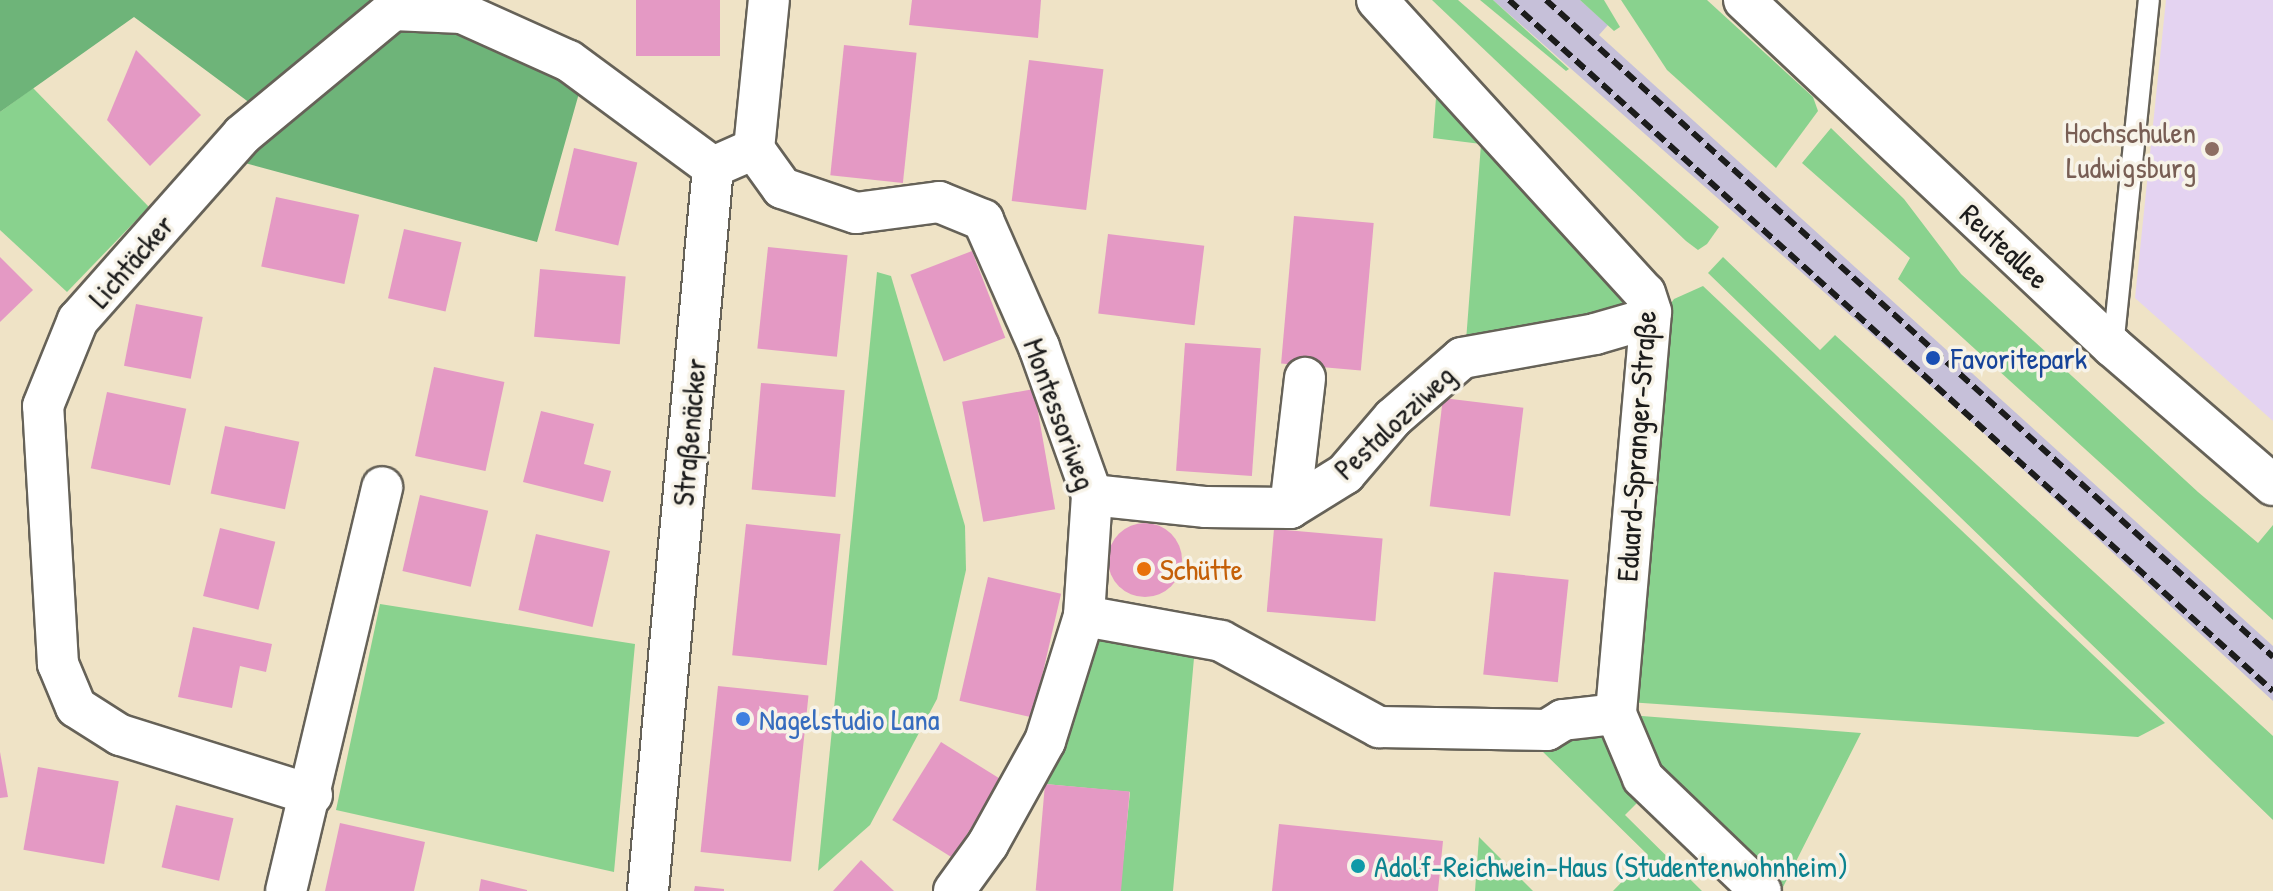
<!DOCTYPE html>
<meta charset="utf-8">
<style>
body{margin:0}
#map{position:relative;width:2273px;height:891px;overflow:hidden;background:#efe3c6;font-family:"Patrick Hand",sans-serif}
div>[style]{position:absolute}
.built>*{inset:0;background:#e4d3f1}
.industrial>*{inset:0;background:#c6c0d9}
.green>*{inset:0;background:#89d28e}
.forest>*{inset:0;background:#6eb479}
.building>*{inset:0;background:#e499c4;transform-origin:0 0}
.round{border-radius:50%}
.roads{filter:drop-shadow(2px 0 #666258) drop-shadow(-2px 0 #666258) drop-shadow(0 2px #666258) drop-shadow(0 -2px #666258)}
.service>*{height:20px;margin:-10px;padding:0 10px;transform-origin:10px;border-radius:10px;background:#fff}
.minor>*{height:40px;margin:-20px;padding:0 20px;transform-origin:20px;border-radius:20px;background:#fff}
.rail>*{height:6px;margin-top:-3px;transform-origin:0;background:repeating-linear-gradient(90deg,#1c1c1c 0 12px,transparent 0 18px)}
.dots>*{width:22px;height:22px;translate:-50% -50%;box-sizing:border-box;border:4px solid #f7f3e8;border-radius:50%}
span{translate:-50% -50%;white-space:nowrap;text-align:center;line-height:1.15;-webkit-text-stroke:7px #f7f3e8;paint-order:stroke}
.education-label{font-size:30px;color:#785e54}
.right{translate:-100% -50%;text-align:right}
.street-label{font-size:30px;color:#1c1c1c}
.transit-label{font-size:30px;color:#164399}
.left{translate:0 -50%;text-align:left}
.food-label{font-size:30px;color:#c56008}
.shop-label{font-size:30px;color:#366cbe}
.culture-label{font-size:30px;color:#0d838f}
</style>
<div id="map">
<div class="built">
<i style="clip-path:polygon(2166px 0,2273px 0,2273px 421px,2135px 298px)"></i>
</div>
<div class="industrial">
<i style="clip-path:polygon(1493px 0,1580px 0,1608px 25px,1599px 35px,2273px 646px,2273px 701px,1978px 428px)"></i>
</div>
<div class="green">
<i style="clip-path:polygon(1432px 0,1458px 0,1719px 227px,1707px 244px,1698px 250px,1686px 241px)"></i>
<i style="clip-path:polygon(1480px 0,1493px 0,1569px 69px,1566px 71px)"></i>
<i style="clip-path:polygon(1580px 0,1604px 0,1620px 27px,1614px 31px)"></i>
<i style="clip-path:polygon(1621px 0,1707px 0,1813px 97px,1818px 111px,1776px 168px,1667px 70px)"></i>
<i style="clip-path:polygon(1437px 84px,1629px 305px,1466px 341px,1481px 144px,1433px 138px)"></i>
<i style="clip-path:polygon(33px 88px,149px 207px,67px 292px,0 230px,0 112px)"></i>
<i style="clip-path:polygon(1831px 128px,1904px 199px,1961px 274px,2198px 492px,2258px 543px,2273px 525px,2273px 620px,1898px 279px,1910px 258px,1802px 163px)"></i>
<i style="clip-path:polygon(1723px 257px,1820px 350px,1835px 335px,2273px 736px,2273px 820px,1708px 273px)"></i>
<i style="clip-path:polygon(877px 272px,891px 276px,965px 526px,966px 570px,937px 699px,870px 825px,818px 871px)"></i>
<i style="clip-path:polygon(1703px 286px,2165px 723px,2138px 737px,1628px 702px,1664px 313px,1674px 299px)"></i>
<i style="clip-path:polygon(380px 604px,635px 644px,614px 872px,336px 810px)"></i>
<i style="clip-path:polygon(1084px 616px,1196px 636px,1173px 891px,1120px 891px,1130px 792px,1045px 784px,1045px 741px)"></i>
<i style="clip-path:polygon(1616px 714px,1861px 733px,1781px 891px,1761px 891px,1653px 787px,1625px 815px,1702px 891px,1613px 891px,1648px 855px,1540px 749px)"></i>
<i style="clip-path:polygon(1479px 837px,1533px 891px,1475px 891px)"></i>
</div>
<div class="forest">
<i style="clip-path:polygon(0 0,455px 0,585px 72px,537px 242px,223px 157px,266px 115px,134px 17px,0 112px)"></i>
</div>
<div class="building">
<i style="left:636px;top:0;width:84px;height:56px"></i>
<i style="clip-path:polygon(912px 0,1041px 0,1038px 38px,909px 25px)"></i>
<i style="left:844px;top:45px;width:73px;height:131px;rotate:6deg"></i>
<i style="clip-path:polygon(136px 50px,201px 115px,150px 166px,107px 120px)"></i>
<i style="left:1029px;top:60px;width:75px;height:142px;rotate:7deg"></i>
<i style="left:574px;top:148px;width:65px;height:85px;rotate:13deg"></i>
<i style="left:276px;top:197px;width:85px;height:71px;rotate:12deg"></i>
<i style="left:1294px;top:216px;width:80px;height:148px;rotate:5deg"></i>
<i style="left:404px;top:229px;width:59px;height:71px;rotate:13deg"></i>
<i style="left:1108px;top:234px;width:97px;height:80px;rotate:7deg"></i>
<i style="left:768px;top:247px;width:80px;height:102px;rotate:6deg"></i>
<i style="left:972px;top:251px;width:93px;height:66px;rotate:69deg"></i>
<i style="clip-path:polygon(0 257px,33px 290px,0 322px)"></i>
<i style="left:540px;top:269px;width:86px;height:68px;rotate:5deg"></i>
<i style="left:136px;top:304px;width:68px;height:63px;rotate:11deg"></i>
<i style="left:1185px;top:343px;width:76px;height:128px;rotate:4deg"></i>
<i style="left:434px;top:367px;width:72px;height:91px;rotate:12deg"></i>
<i style="left:761px;top:383px;width:84px;height:107px;rotate:5deg"></i>
<i style="left:1034px;top:389px;width:122px;height:73px;rotate:80deg"></i>
<i style="left:107px;top:392px;width:81px;height:78px;rotate:12deg"></i>
<i style="left:1443px;top:398px;width:81px;height:109px;rotate:7deg"></i>
<i style="clip-path:polygon(541px 411px,594px 424px,584px 464px,611px 471px,603px 502px,523px 482px)"></i>
<i style="left:225px;top:426px;width:76px;height:69px;rotate:12deg"></i>
<i style="left:420px;top:495px;width:70px;height:78px;rotate:13deg"></i>
<i class="round" style="left:1108px;top:523px;width:74px;height:74px"></i>
<i style="left:746px;top:524px;width:95px;height:132px;rotate:6deg"></i>
<i style="left:220px;top:528px;width:57px;height:70px;rotate:14deg"></i>
<i style="left:1274px;top:529px;width:109px;height:83px;rotate:5deg"></i>
<i style="left:536px;top:534px;width:76px;height:78px;rotate:13deg"></i>
<i style="left:1494px;top:572px;width:75px;height:103px;rotate:6deg"></i>
<i style="left:988px;top:577px;width:75px;height:127px;rotate:13deg"></i>
<i style="clip-path:polygon(193px 627px,272px 644px,266px 672px,240px 666px,232px 708px,178px 697px)"></i>
<i style="left:718px;top:686px;width:91px;height:167px;rotate:6deg"></i>
<i style="left:941px;top:742px;width:71px;height:92px;rotate:32deg"></i>
<i style="clip-path:polygon(0 752px,8px 797px,0 798px)"></i>
<i style="left:38px;top:767px;width:82px;height:84px;rotate:10deg"></i>
<i style="left:1045px;top:784px;width:85px;height:107px;rotate:5deg"></i>
<i style="left:176px;top:805px;width:59px;height:64px;rotate:13deg"></i>
<i style="clip-path:polygon(340px 823px,425px 842px,414px 891px,325px 891px)"></i>
<i style="clip-path:polygon(1279px 824px,1443px 841px,1438px 891px,1272px 891px)"></i>
<i style="clip-path:polygon(861px 860px,894px 891px,833px 891px)"></i>
<i style="clip-path:polygon(481px 879px,527px 890px,527px 891px,479px 891px)"></i>
<i style="clip-path:polygon(695px 886px,724px 889px,724px 891px,694px 891px)"></i>
</div>
<div class="roads">
<div class="service">
<i style="left:2113px;top:347px;width:349px;rotate:-84.1deg"></i>
</div>
<div class="minor">
<i style="left:1377px;top:0;width:397px;rotate:47.6deg"></i>
<i style="left:1645px;top:293px;width:20px;rotate:72deg"></i>
<i style="left:1651px;top:312px;width:404px;rotate:95deg"></i>
<i style="left:1616px;top:714px;width:69px;rotate:67.1deg"></i>
<i style="left:1643px;top:778px;width:163px;rotate:43.8deg"></i>
<i style="left:1744px;top:0;width:507px;rotate:43.24deg"></i>
<i style="left:2113px;top:347px;width:211px;rotate:40.8deg"></i>
<i style="left:754px;top:149px;width:48px;rotate:54.3deg"></i>
<i style="left:782px;top:188px;width:78px;rotate:18.7deg"></i>
<i style="left:856px;top:213px;width:84px;rotate:-7.5deg"></i>
<i style="left:939px;top:202px;width:48px;rotate:22.2deg"></i>
<i style="left:983px;top:220px;width:139px;rotate:66.2deg"></i>
<i style="left:1039px;top:347px;width:157px;rotate:70.3deg"></i>
<i style="left:1092px;top:495px;width:121px;rotate:93.8deg"></i>
<i style="left:1084px;top:616px;width:131px;rotate:107.3deg"></i>
<i style="left:1045px;top:741px;width:118px;rotate:119deg"></i>
<i style="left:988px;top:844px;width:58px;rotate:125.9deg"></i>
<i style="left:1092px;top:495px;width:115px;rotate:6deg"></i>
<i style="left:1206px;top:507px;width:84px;rotate:0.7deg"></i>
<i style="left:1290px;top:508px;width:65px;rotate:-31.7deg"></i>
<i style="left:1345px;top:474px;width:74px;rotate:-49.4deg"></i>
<i style="left:1393px;top:418px;width:91px;rotate:-41deg"></i>
<i style="left:1462px;top:358px;width:135px;rotate:-10.2deg"></i>
<i style="left:1595px;top:334px;width:57px;rotate:-16.2deg"></i>
<i style="left:1290px;top:508px;width:131px;rotate:-83.4deg"></i>
<i style="left:1084px;top:616px;width:139px;rotate:10.3deg"></i>
<i style="left:1221px;top:641px;width:180px;rotate:28.6deg"></i>
<i style="left:1379px;top:727px;width:168px;rotate:1deg"></i>
<i style="left:1547px;top:730px;width:19px;rotate:-32deg"></i>
<i style="left:1563px;top:720px;width:53px;rotate:-6.5deg"></i>
<i style="left:312px;top:795px;width:201px;rotate:-162.6deg"></i>
<i style="left:120px;top:735px;width:52px;rotate:-147.5deg"></i>
<i style="left:76px;top:707px;width:47px;rotate:-112.7deg"></i>
<i style="left:58px;top:664px;width:258px;rotate:-93.3deg"></i>
<i style="left:43px;top:406px;width:93px;rotate:-67.9deg"></i>
<i style="left:78px;top:320px;width:247px;rotate:-48.4deg"></i>
<i style="left:242px;top:135px;width:196px;rotate:-39.6deg"></i>
<i style="left:393px;top:10px;width:69px;rotate:2.5deg"></i>
<i style="left:462px;top:13px;width:117px;rotate:24.2deg"></i>
<i style="left:569px;top:61px;width:179px;rotate:36.4deg"></i>
<i style="left:286px;top:891px;width:415px;rotate:-76.6deg"></i>
<i style="left:648px;top:891px;width:727px;rotate:-84.87deg"></i>
<i style="left:713px;top:167px;width:45px;rotate:-23.7deg"></i>
<i style="left:754px;top:149px;width:150px;rotate:-84.3deg"></i>
</div>
</div>
<div class="rail">
<i style="left:1509px;top:0;width:1030px;rotate:42.13deg"></i>
<i style="left:1546px;top:0;width:980px;rotate:42.1deg"></i>
</div>
<div class="dots">
<i style="left:2212px;top:149px;background:#8d6e63"></i>
<i style="left:1933px;top:358px;background:#1a4fb4"></i>
<i style="left:1144px;top:569px;background:#e8710a"></i>
<i style="left:743px;top:719px;background:#3f7fe0"></i>
<i style="left:1358px;top:866px;background:#0f9aa8"></i>
</div>
<div class="education-label">
<span class="right" style="left:2196px;top:149px">Hochschulen<br>Ludwigsburg</span>
</div>
<div class="street-label">
<span style="left:2005px;top:246px;rotate:43deg">Reuteallee</span>
<span style="left:131px;top:261px;rotate:-49deg">Lichtäcker</span>
<span style="left:1060px;top:414px;rotate:70deg">Montessoriweg</span>
<span style="left:1394px;top:422px;rotate:-43deg">Pestalozziweg</span>
<span style="left:689px;top:432px;rotate:-85deg">Straßenäcker</span>
<span style="left:1636px;top:446px;rotate:-86deg">Eduard-Spranger-Straße</span>
</div>
<div class="transit-label">
<span class="left" style="left:1951px;top:358px">Favoritepark</span>
</div>
<div class="food-label">
<span class="left" style="left:1160px;top:569px">Schütte</span>
</div>
<div class="shop-label">
<span class="left" style="left:759px;top:719px">Nagelstudio Lana</span>
</div>
<div class="culture-label">
<span class="left" style="left:1374px;top:866px">Adolf-Reichwein-Haus (Studentenwohnheim)</span>
</div>
</div>
